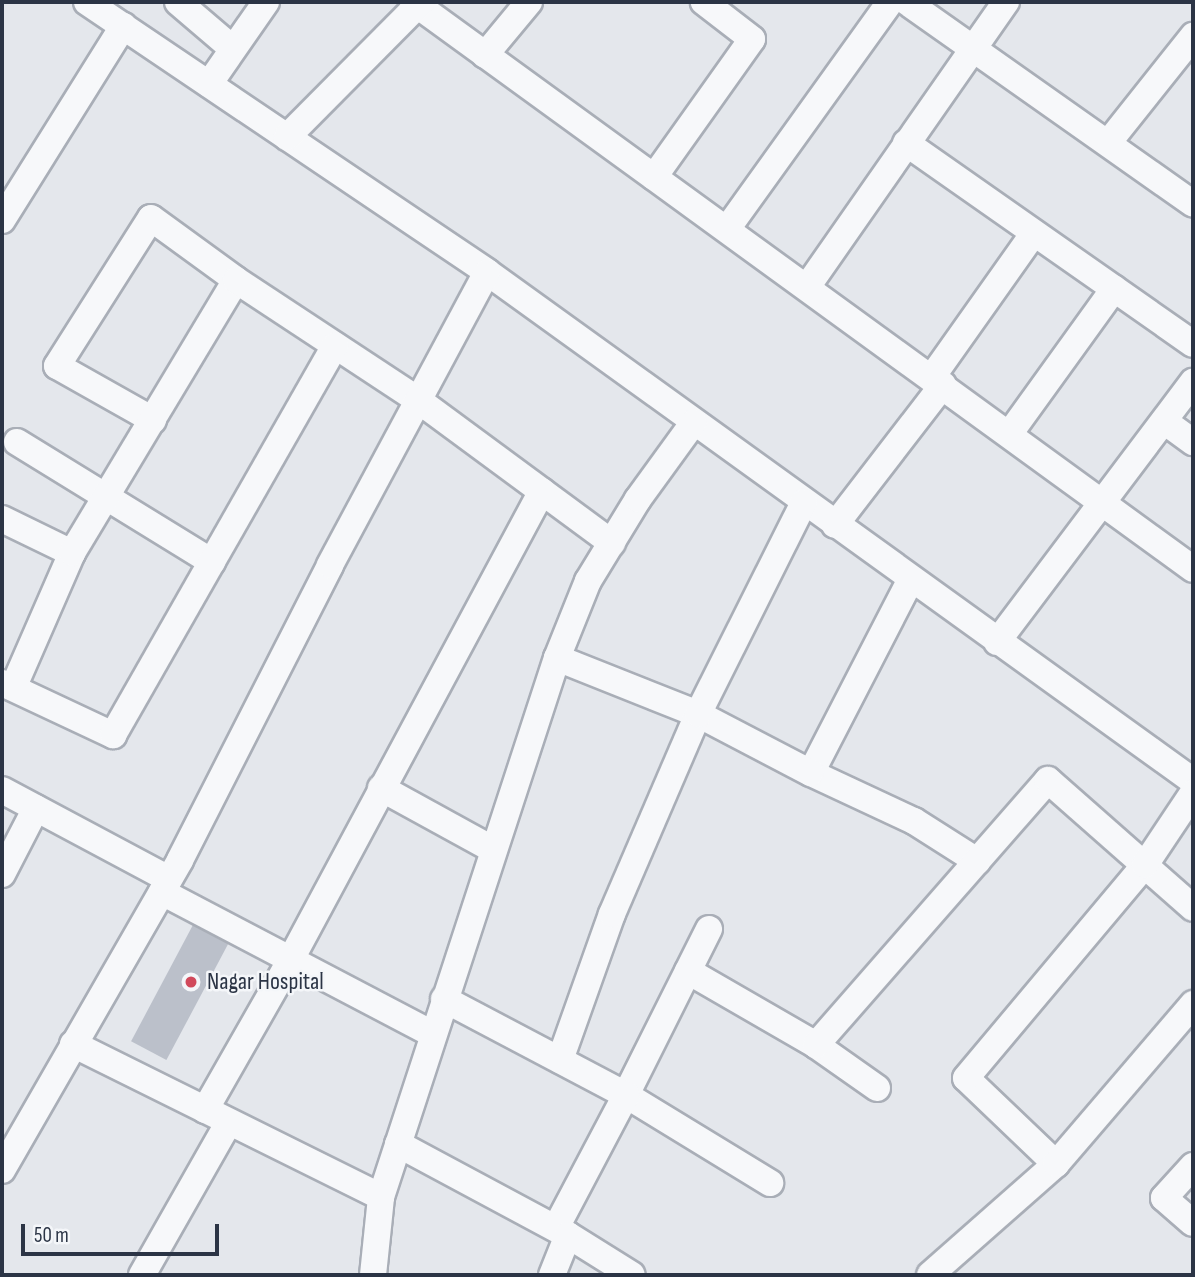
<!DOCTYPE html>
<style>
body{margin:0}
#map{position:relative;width:1195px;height:1277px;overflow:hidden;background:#e4e7ec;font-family:"Sofia Sans Condensed",sans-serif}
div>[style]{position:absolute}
.building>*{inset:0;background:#bbc0ca;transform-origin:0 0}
.roads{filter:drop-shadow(2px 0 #a9aeb7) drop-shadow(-2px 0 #a9aeb7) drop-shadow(0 2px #a9aeb7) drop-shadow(0 -2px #a9aeb7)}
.street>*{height:26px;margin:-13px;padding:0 13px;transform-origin:13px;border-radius:13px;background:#f7f8fa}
.dots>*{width:19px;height:19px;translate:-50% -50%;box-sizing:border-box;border:4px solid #f4f6f9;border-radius:50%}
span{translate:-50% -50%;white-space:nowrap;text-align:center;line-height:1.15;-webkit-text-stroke:5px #f4f6f9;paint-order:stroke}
.poi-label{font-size:24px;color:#2b3445}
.left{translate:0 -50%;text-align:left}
.frame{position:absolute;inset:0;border:4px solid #2b3445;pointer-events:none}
.scale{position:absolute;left:21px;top:1224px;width:198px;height:32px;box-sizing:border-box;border:4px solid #2b3445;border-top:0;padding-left:9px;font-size:21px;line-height:24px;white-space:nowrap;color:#2b3445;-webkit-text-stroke:5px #f4f6f9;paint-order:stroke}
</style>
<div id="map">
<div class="building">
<i style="left:194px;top:923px;width:40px;height:134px;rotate:28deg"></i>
</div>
<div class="roads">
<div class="street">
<i style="left:87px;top:2px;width:483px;rotate:34deg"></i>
<i style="left:487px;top:272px;width:870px;rotate:35.79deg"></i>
<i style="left:178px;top:2px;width:72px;rotate:40.5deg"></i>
<i style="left:413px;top:2px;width:964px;rotate:36.01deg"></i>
<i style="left:907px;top:2px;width:350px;rotate:35.2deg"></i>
<i style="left:485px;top:55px;width:69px;rotate:-50.3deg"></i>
<i style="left:209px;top:84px;width:100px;rotate:-55.2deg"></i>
<i style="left:287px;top:137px;width:190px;rotate:-45.2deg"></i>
<i style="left:906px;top:143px;width:350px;rotate:35deg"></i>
<i style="left:1108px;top:143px;width:137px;rotate:-51.5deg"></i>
<i style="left:654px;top:177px;width:169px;rotate:-54.6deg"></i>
<i style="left:752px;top:39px;width:61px;rotate:-142.4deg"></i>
<i style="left:2px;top:220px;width:229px;rotate:-58deg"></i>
<i style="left:727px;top:229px;width:279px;rotate:-54.3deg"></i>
<i style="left:807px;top:287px;width:348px;rotate:-55.1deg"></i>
<i style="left:932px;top:377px;width:176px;rotate:-54.7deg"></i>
<i style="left:153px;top:420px;width:110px;rotate:-150.6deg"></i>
<i style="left:57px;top:366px;width:175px;rotate:-57.6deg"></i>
<i style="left:151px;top:218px;width:105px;rotate:36.1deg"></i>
<i style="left:1164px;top:421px;width:36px;rotate:36deg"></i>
<i style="left:1010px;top:433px;width:178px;rotate:-54.2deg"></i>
<i style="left:17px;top:442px;width:229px;rotate:31.6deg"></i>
<i style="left:2px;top:519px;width:78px;rotate:25.9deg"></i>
<i style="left:72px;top:553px;width:147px;rotate:113.6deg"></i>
<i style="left:835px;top:525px;width:177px;rotate:-52.4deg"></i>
<i style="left:72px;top:553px;width:318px;rotate:-59deg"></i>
<i style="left:236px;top:280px;width:218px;rotate:33.4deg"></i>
<i style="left:418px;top:400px;width:241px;rotate:36.4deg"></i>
<i style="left:911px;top:579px;width:218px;rotate:117.3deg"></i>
<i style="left:811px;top:773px;width:114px;rotate:25deg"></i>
<i style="left:914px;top:821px;width:75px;rotate:32.4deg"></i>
<i style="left:997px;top:642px;width:326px;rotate:-53deg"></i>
<i style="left:557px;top:658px;width:152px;rotate:21.7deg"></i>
<i style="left:698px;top:714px;width:127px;rotate:27.6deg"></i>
<i style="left:2px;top:683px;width:123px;rotate:25.1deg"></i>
<i style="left:113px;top:735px;width:448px;rotate:-60.3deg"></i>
<i style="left:381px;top:788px;width:127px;rotate:28.8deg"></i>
<i style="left:2px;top:790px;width:189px;rotate:28.1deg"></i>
<i style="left:2px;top:874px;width:74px;rotate:-62.7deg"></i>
<i style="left:162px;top:892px;width:306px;rotate:27.7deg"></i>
<i style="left:709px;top:929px;width:186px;rotate:116.6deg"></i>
<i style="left:626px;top:1095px;width:169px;rotate:31.4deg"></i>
<i style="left:688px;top:971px;width:148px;rotate:30deg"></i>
<i style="left:444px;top:999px;width:206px;rotate:27.8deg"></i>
<i style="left:626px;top:1095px;width:150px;rotate:117.8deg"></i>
<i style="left:73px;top:1044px;width:344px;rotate:26.4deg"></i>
<i style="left:560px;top:1060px;width:155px;rotate:-70.4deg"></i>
<i style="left:612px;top:914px;width:218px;rotate:-66.7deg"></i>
<i style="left:698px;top:714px;width:237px;rotate:-63.4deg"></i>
<i style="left:877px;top:1088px;width:75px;rotate:-144.8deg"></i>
<i style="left:816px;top:1045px;width:352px;rotate:-48.8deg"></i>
<i style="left:1048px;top:780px;width:193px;rotate:41.4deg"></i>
<i style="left:205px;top:1110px;width:172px;rotate:-60.3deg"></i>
<i style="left:290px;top:961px;width:533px;rotate:-61.8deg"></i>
<i style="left:398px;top:1144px;width:193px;rotate:28.2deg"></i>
<i style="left:568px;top:1235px;width:75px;rotate:32deg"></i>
<i style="left:1056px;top:1164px;width:124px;rotate:-136.3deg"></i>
<i style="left:966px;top:1078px;width:278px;rotate:-50deg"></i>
<i style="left:1145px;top:865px;width:87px;rotate:-56.3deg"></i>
<i style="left:1193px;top:1166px;width:43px;rotate:132.2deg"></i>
<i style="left:1164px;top:1198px;width:38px;rotate:41deg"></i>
<i style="left:2px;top:1170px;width:357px;rotate:-60.1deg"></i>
<i style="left:180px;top:860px;width:331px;rotate:-63deg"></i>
<i style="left:330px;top:565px;width:332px;rotate:-61.8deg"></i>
<i style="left:142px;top:1275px;width:176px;rotate:-60.4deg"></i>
<i style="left:373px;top:1275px;width:78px;rotate:-84.1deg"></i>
<i style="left:381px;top:1197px;width:567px;rotate:-71.92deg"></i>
<i style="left:557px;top:658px;width:83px;rotate:-68.1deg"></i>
<i style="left:588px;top:581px;width:96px;rotate:-58.6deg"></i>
<i style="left:638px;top:499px;width:95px;rotate:-54deg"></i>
<i style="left:552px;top:1275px;width:43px;rotate:-68.2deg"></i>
<i style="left:930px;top:1275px;width:168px;rotate:-41.4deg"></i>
<i style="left:1056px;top:1164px;width:211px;rotate:-49.4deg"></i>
</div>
</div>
<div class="dots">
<i style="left:191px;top:982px;background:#d1495b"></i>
</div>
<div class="poi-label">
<span class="left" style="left:207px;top:982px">Nagar Hospital</span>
</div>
<div class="frame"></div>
<div class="scale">50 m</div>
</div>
